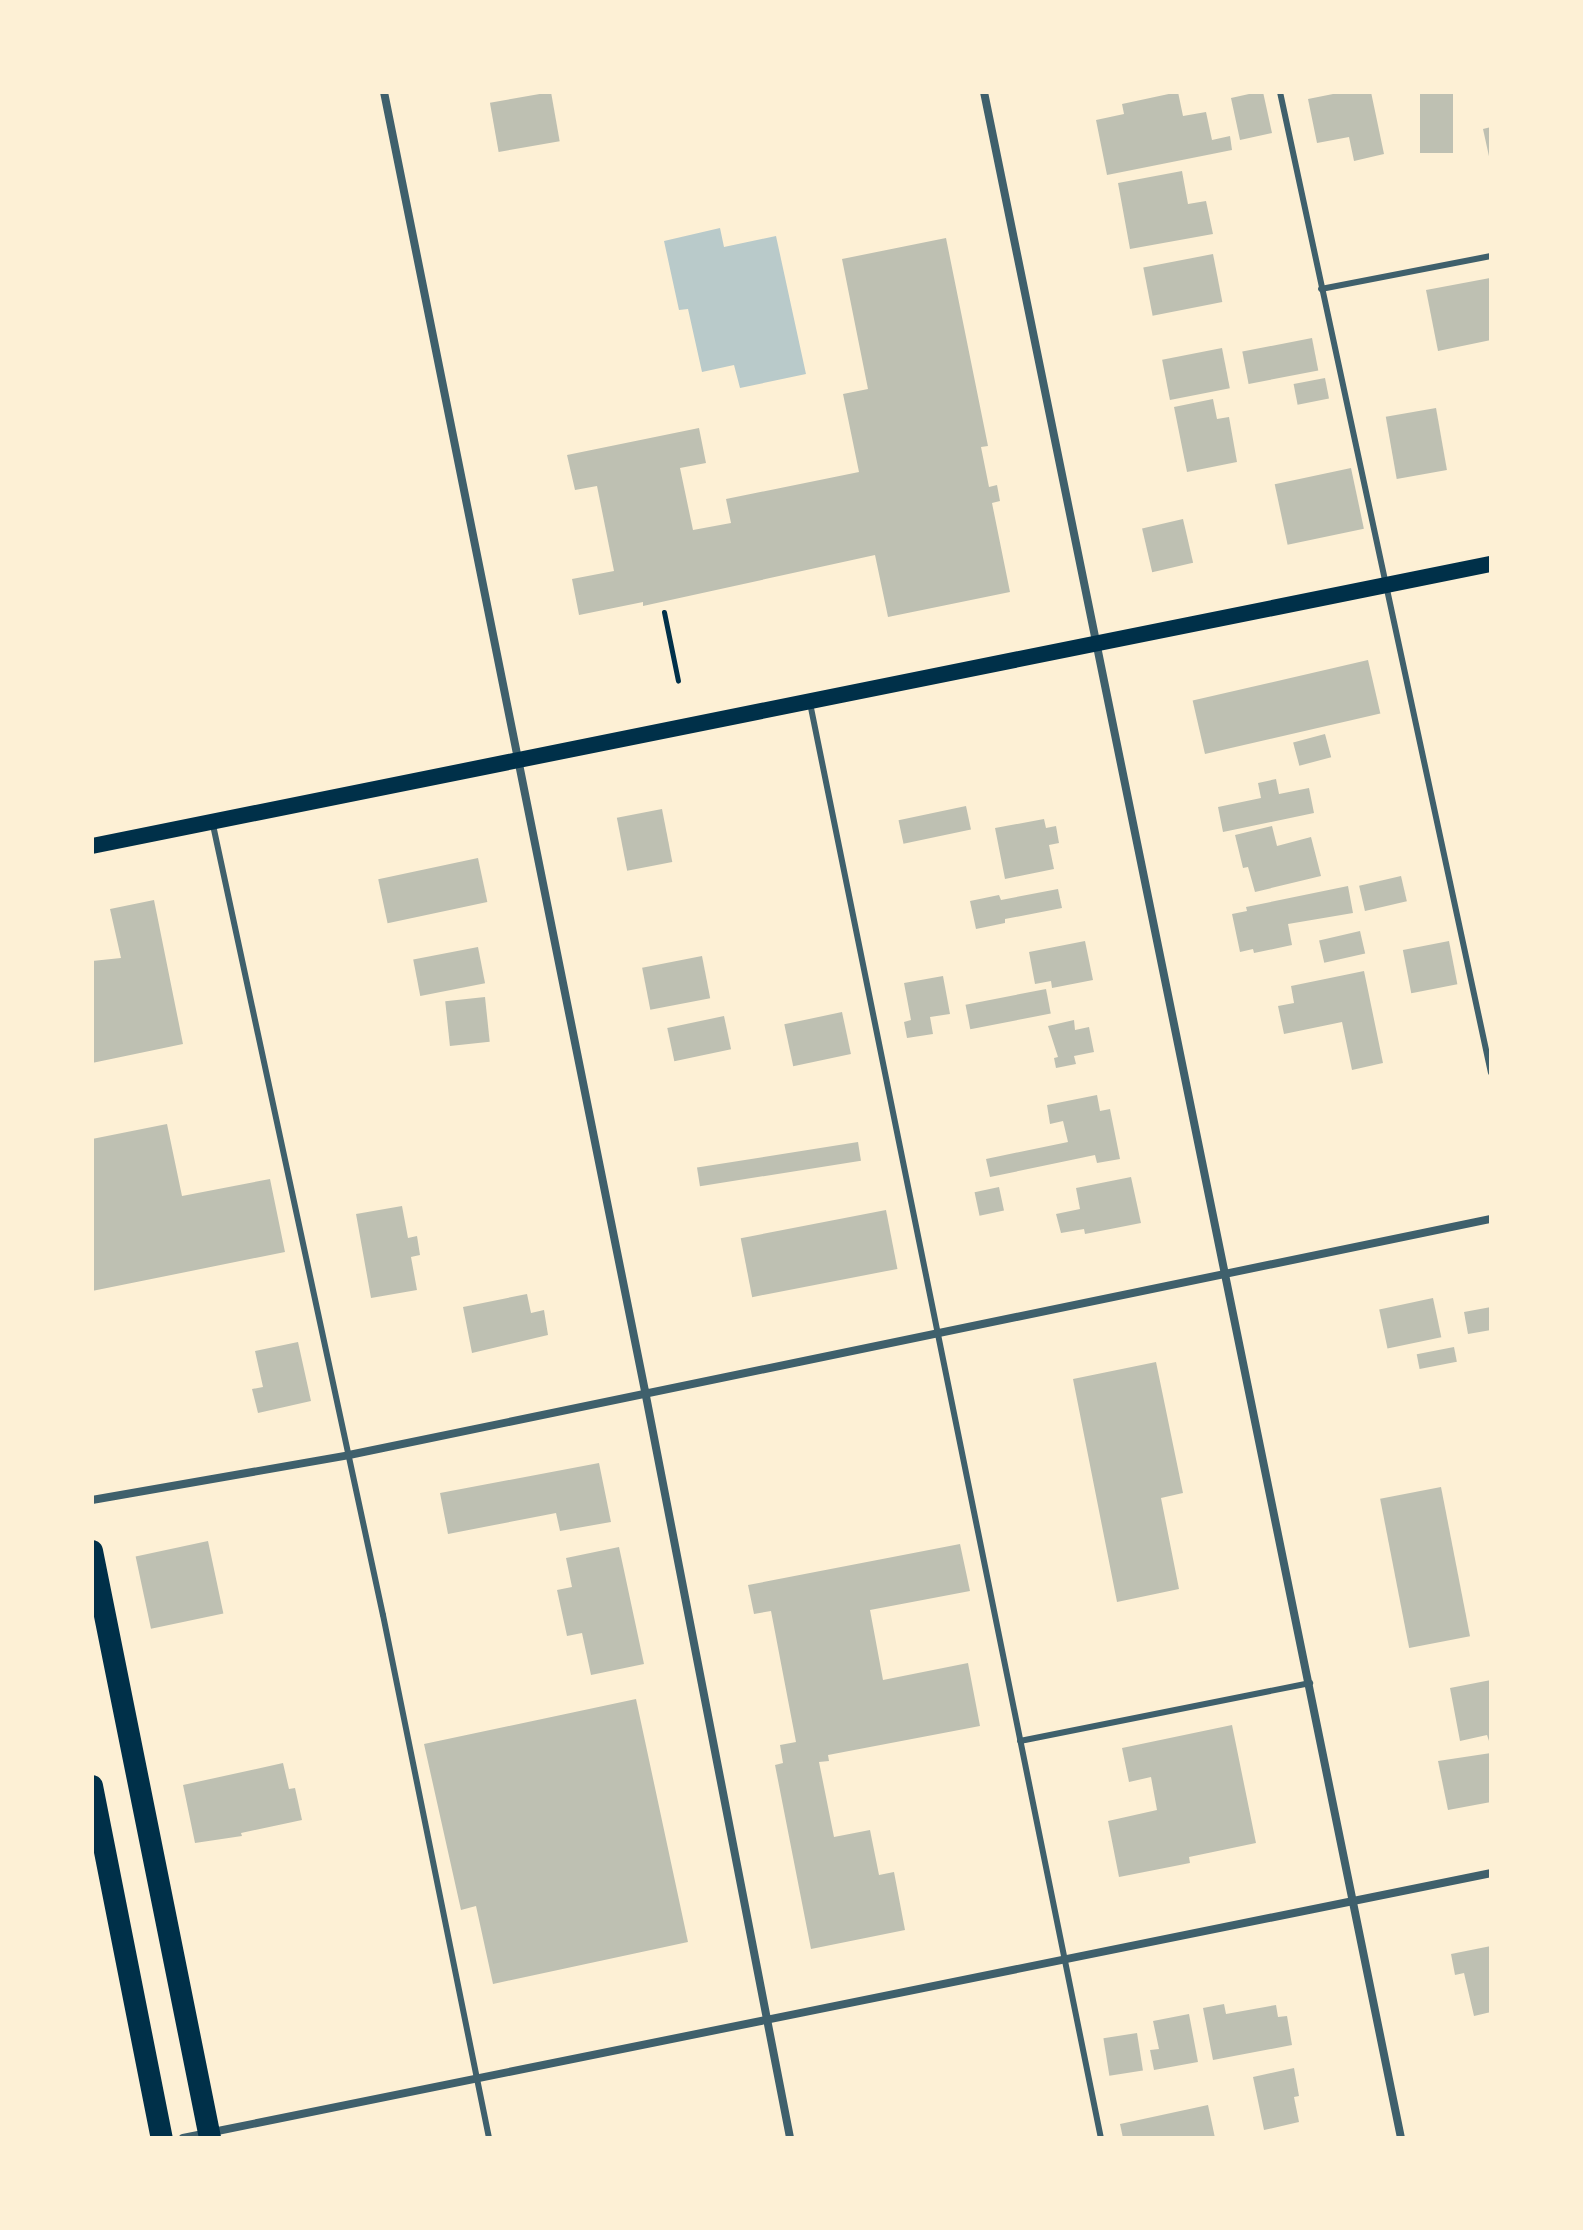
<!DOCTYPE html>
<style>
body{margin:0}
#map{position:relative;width:1583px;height:2230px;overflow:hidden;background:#fdf0d5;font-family:Arial,sans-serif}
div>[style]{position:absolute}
.green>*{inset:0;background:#b9caca}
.building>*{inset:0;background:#bec0b2;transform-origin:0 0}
.path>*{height:5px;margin:-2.5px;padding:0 2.5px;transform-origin:2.5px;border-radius:2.5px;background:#003049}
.service>*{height:6px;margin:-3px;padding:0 3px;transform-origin:3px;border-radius:3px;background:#3f606c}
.minor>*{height:8px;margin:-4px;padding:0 4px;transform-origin:4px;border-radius:4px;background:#3f606c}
.secondary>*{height:16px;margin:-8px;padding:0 8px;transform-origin:8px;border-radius:8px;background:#003049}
.trunk>*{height:22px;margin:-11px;padding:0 11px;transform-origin:11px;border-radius:11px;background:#003049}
span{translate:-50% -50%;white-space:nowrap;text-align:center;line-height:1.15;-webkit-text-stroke:6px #fdf0d5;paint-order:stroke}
.frame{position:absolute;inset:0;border:94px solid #fdf0d5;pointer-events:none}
</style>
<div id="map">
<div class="green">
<i style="clip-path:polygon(720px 228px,724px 247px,776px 236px,806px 374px,740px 388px,734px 365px,702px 372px,688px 309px,679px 310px,664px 241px)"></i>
</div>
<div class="building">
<i style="left:551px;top:92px;width:50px;height:62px;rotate:80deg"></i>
<i style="clip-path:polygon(1178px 92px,1183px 116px,1206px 112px,1212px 140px,1230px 136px,1232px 150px,1107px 175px,1096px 120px,1124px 114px,1122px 104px)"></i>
<i style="clip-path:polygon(1258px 92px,1263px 92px,1272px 133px,1240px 140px,1231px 98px)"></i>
<i style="clip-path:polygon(1343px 92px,1371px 92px,1384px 154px,1354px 161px,1349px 137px,1317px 143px,1308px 99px)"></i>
<i style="left:1420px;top:92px;width:33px;height:61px"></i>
<i style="clip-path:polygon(1491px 127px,1491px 160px,1490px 161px,1483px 129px)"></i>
<i style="clip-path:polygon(1182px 171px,1188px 204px,1206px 201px,1213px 234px,1130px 249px,1118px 183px)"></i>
<i style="clip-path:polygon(946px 238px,988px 446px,981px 447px,989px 487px,997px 485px,1000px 501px,992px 503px,1010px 592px,888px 617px,875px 555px,643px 606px,643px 602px,579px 615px,572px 579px,614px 571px,597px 486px,575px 490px,567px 455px,699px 428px,706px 463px,680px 468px,693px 530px,731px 523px,726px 499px,859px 472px,843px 394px,868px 389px,842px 259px)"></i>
<i style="left:1213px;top:254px;width:49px;height:71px;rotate:79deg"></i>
<i style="clip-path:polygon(1490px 278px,1491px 340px,1438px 351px,1426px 290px)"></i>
<i style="left:1312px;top:338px;width:33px;height:71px;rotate:79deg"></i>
<i style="left:1222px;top:348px;width:41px;height:61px;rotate:79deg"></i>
<i style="left:1325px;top:378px;width:21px;height:32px;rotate:79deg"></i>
<i style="clip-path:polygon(1213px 399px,1217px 419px,1229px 417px,1237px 462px,1187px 472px,1174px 407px)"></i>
<i style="left:1436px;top:408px;width:63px;height:51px;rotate:80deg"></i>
<i style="left:1351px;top:468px;width:62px;height:78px;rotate:78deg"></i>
<i style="left:1183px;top:519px;width:45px;height:42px;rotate:77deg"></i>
<i style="left:1368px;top:660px;width:55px;height:180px;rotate:77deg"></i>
<i style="left:1325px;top:734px;width:24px;height:33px;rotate:75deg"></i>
<i style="clip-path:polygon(1276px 779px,1279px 794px,1309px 788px,1314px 813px,1223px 832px,1218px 807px,1261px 798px,1258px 783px)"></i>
<i style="left:966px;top:806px;width:24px;height:69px;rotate:78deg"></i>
<i style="left:662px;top:809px;width:54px;height:46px;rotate:79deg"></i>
<i style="clip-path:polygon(1044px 819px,1046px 828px,1056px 826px,1059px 843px,1049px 845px,1054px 869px,1005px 879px,995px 828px)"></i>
<i style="clip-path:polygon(1272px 826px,1277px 846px,1311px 837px,1321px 876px,1255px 892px,1248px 867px,1243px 868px,1235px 835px)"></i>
<i style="left:478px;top:858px;width:45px;height:102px;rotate:78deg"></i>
<i style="left:1401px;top:876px;width:26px;height:43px;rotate:77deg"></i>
<i style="clip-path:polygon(1348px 886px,1353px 913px,1288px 924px,1292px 945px,1254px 953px,1253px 949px,1240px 952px,1232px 914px,1247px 911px,1246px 907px)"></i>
<i style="clip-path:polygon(1058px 889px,1062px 908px,1005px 919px,1005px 923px,976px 929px,970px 901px,999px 895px,1001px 900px)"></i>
<i style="clip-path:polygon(154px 900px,183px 1044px,92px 1063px,92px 961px,121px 958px,110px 909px)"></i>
<i style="left:1360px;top:931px;width:23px;height:42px;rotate:77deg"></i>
<i style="clip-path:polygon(1085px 941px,1093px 980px,1052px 988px,1051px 981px,1035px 984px,1029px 952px)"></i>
<i style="left:1449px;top:941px;width:44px;height:47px;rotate:79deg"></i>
<i style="left:478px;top:947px;width:37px;height:66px;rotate:79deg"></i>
<i style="left:702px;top:956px;width:43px;height:61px;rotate:79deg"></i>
<i style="clip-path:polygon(1364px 971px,1383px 1063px,1352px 1070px,1342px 1022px,1284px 1034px,1278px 1006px,1294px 1003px,1291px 986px)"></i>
<i style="clip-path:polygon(943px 976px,950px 1014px,930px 1017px,933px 1034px,907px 1038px,904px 1022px,911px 1020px,904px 983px)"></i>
<i style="left:1046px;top:989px;width:25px;height:82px;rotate:79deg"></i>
<i style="left:485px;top:997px;width:45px;height:40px;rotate:84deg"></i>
<i style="left:842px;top:1012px;width:43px;height:59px;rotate:78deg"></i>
<i style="left:724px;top:1016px;width:34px;height:58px;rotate:78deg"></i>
<i style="clip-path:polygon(1074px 1020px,1075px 1030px,1089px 1027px,1094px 1052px,1074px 1056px,1076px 1064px,1056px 1068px,1054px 1058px,1058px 1057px,1048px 1026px)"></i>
<i style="clip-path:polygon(1097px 1095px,1100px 1111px,1110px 1109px,1120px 1159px,1097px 1163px,1095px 1155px,990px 1177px,986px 1159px,1068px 1142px,1063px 1121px,1050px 1124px,1047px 1105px)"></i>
<i style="clip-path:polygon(167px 1124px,182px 1196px,270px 1179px,285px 1252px,92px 1291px,92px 1139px)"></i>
<i style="left:858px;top:1142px;width:19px;height:163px;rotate:81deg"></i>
<i style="clip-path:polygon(1131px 1177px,1141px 1223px,1085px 1234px,1084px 1229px,1061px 1233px,1056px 1214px,1080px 1209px,1076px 1188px)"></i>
<i style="left:999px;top:1187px;width:24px;height:25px;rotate:78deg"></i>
<i style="clip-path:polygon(402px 1206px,408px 1238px,417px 1236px,420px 1255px,411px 1257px,417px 1290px,371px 1298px,356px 1214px)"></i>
<i style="left:886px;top:1210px;width:60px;height:148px;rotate:79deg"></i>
<i style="clip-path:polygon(527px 1294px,531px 1313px,544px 1310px,548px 1335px,472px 1353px,463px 1307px)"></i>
<i style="left:1433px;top:1298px;width:40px;height:55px;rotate:78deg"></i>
<i style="clip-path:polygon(1491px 1307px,1491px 1330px,1468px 1334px,1464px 1312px)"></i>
<i style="clip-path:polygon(298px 1342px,311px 1401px,258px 1413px,252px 1389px,263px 1387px,255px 1351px)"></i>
<i style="left:1454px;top:1347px;width:15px;height:38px;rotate:79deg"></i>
<i style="clip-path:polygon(1156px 1362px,1183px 1493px,1161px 1498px,1179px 1589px,1117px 1602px,1073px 1379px)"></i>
<i style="clip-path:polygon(599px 1463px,611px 1522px,560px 1531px,556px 1513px,448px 1534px,440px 1493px)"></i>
<i style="left:1441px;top:1487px;width:152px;height:62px;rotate:79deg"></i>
<i style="left:208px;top:1541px;width:74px;height:74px;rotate:78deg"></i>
<i style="clip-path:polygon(960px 1544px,970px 1591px,870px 1610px,883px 1680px,968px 1663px,980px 1726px,828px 1755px,829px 1761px,819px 1762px,834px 1837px,870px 1830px,879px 1875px,894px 1872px,905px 1930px,811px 1949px,775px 1765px,783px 1763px,780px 1745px,796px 1742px,771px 1611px,754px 1614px,748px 1585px)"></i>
<i style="clip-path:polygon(619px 1547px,644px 1664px,591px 1675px,582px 1633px,567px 1636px,557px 1590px,572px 1587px,566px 1558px)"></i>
<i style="clip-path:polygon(1491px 1680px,1491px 1747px,1487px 1735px,1460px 1741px,1450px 1688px)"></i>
<i style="clip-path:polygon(636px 1699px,688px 1942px,493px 1984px,476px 1906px,461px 1910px,424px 1744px)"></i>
<i style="clip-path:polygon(1232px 1725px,1256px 1843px,1189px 1857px,1190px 1863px,1119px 1877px,1108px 1821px,1157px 1810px,1151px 1777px,1129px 1782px,1122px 1748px)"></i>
<i style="clip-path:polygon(1491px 1753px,1491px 1802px,1448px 1810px,1438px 1761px)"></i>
<i style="clip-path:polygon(283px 1763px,289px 1789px,295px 1788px,302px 1820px,241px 1833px,242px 1836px,195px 1843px,183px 1785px)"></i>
<i style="clip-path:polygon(1491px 1946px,1491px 2012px,1474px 2016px,1464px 1973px,1455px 1975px,1451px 1954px)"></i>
<i style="clip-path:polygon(1224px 2004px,1226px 2014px,1276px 2005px,1278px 2017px,1287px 2016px,1292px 2045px,1213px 2060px,1203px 2008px)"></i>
<i style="clip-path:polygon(1189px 2014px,1198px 2062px,1154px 2070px,1150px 2050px,1159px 2049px,1153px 2021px)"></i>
<i style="left:1137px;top:2033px;width:38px;height:34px;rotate:81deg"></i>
<i style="clip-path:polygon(1294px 2068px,1299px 2096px,1294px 2097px,1299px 2122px,1264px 2130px,1253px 2077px)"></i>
<i style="clip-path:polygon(1208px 2105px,1215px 2138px,1123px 2138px,1120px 2124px)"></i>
</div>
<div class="path">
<i style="left:664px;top:612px;width:70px;rotate:78.5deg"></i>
</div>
<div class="service">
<i style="left:1280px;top:92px;width:1003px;rotate:77.86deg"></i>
<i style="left:1321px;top:289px;width:173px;rotate:-11deg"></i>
<i style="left:810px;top:703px;width:1464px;rotate:78.54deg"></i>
<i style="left:213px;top:825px;width:808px;rotate:77.86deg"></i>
<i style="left:383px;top:1615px;width:534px;rotate:78.54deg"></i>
<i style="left:1020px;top:1741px;width:296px;rotate:-11.3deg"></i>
</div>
<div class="minor">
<i style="left:384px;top:92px;width:1325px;rotate:78.64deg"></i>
<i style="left:645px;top:1391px;width:761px;rotate:79.01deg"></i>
<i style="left:984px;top:92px;width:2088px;rotate:78.48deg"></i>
<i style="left:92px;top:1500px;width:261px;rotate:-9.9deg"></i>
<i style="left:349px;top:1455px;width:1166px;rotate:-11.68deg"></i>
<i style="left:183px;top:2138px;width:1335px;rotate:-11.45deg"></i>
</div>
<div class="secondary">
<i style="left:92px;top:846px;width:1427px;rotate:-11.4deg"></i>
</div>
<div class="trunk">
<i style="left:92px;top:1551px;width:599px;rotate:78.63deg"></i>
<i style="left:92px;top:1786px;width:359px;rotate:78.8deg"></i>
</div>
<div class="frame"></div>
</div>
